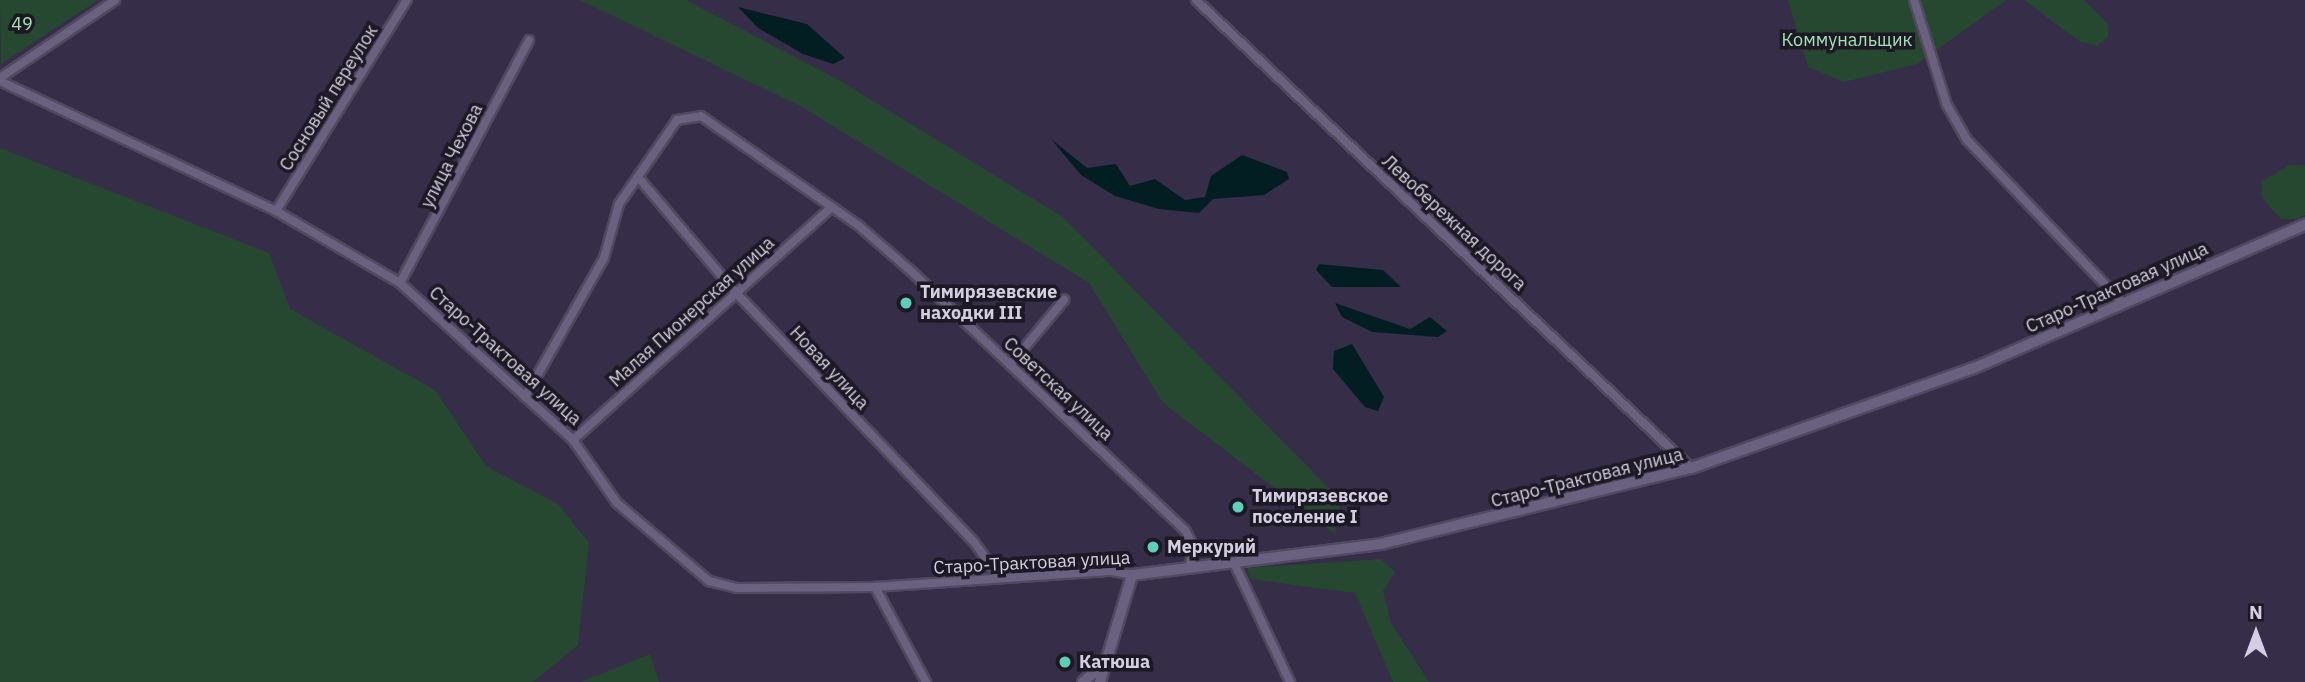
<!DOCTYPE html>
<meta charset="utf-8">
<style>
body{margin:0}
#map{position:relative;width:2305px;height:682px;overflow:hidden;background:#362d48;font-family:"IBM Plex Sans",sans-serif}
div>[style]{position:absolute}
.green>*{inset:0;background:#264831}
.water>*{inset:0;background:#031e22}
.roads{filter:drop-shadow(2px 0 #514960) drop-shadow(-2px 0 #514960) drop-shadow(0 2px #514960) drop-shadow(0 -2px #514960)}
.minor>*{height:8px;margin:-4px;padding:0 4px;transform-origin:4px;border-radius:4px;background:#6a607f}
.tertiary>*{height:10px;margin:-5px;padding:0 5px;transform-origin:5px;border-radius:5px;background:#6a607f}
.dots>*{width:19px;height:19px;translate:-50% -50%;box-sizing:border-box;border:4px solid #1c1824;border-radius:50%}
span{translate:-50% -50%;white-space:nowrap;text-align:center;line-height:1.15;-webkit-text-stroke:7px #1c1824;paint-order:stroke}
.park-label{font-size:18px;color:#a3e1b5}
.street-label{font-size:18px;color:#d3cee0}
.poi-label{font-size:18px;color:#d3cee0;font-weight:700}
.left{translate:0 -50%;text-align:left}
.north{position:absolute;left:2221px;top:598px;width:70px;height:70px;-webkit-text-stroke:5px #1c1824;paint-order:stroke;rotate:0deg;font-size:19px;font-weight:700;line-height:28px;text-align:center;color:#d3cee0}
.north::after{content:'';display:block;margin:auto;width:24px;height:32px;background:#d3cee0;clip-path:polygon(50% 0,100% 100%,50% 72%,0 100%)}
</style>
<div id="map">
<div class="green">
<i style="clip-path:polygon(0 0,98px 0,1px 64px)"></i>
<i style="clip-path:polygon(580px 0,686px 0,839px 80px,1064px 218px,1340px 500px,1335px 534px,1163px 403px,1089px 283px,802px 107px)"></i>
<i style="clip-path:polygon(1788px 0,2006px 0,1917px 64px,1844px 82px,1808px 67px)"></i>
<i style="clip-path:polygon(2024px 0,2084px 0,2108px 24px,2108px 37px,2097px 46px,2079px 41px)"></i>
<i style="clip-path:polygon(0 148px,269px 253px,290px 309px,435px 390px,486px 466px,558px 504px,589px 543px,578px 645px,533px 682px,0 682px)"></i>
<i style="clip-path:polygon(2290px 165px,2305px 165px,2305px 215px,2296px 219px,2281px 219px,2262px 198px,2262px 181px)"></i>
<i style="clip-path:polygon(1381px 559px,1395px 572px,1383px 591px,1391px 623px,1429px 682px,1393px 682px,1355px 593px,1250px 579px,1247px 568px)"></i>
<i style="clip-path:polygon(650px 654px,659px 682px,581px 682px)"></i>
</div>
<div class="water">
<i style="clip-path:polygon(738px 7px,807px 24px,845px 58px,833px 64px,803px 54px,758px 28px)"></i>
<i style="clip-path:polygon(1051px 139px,1087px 168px,1116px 164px,1130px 186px,1155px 179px,1185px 200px,1205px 197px,1211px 176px,1242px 155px,1287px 172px,1289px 179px,1264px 195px,1213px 199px,1199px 213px,1159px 209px,1115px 196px,1081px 175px)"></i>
<i style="clip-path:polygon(1319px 264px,1383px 270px,1401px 287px,1332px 287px,1316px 270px)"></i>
<i style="clip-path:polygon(1335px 303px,1410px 329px,1430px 317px,1447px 331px,1438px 337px,1372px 332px,1342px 317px)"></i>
<i style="clip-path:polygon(1352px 344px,1384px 397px,1378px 411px,1365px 407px,1333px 369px,1334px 351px)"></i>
</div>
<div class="roads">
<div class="minor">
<i style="left:1196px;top:0;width:681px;rotate:43.39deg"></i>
<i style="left:1914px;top:0;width:110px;rotate:72.6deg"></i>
<i style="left:1947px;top:105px;width:40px;rotate:60.3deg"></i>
<i style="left:1967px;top:140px;width:226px;rotate:46.3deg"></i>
<i style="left:0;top:78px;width:139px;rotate:-34.1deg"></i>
<i style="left:0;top:81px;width:305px;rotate:25.2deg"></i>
<i style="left:276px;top:211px;width:143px;rotate:30.1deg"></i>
<i style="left:400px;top:283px;width:234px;rotate:42.2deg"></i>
<i style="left:573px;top:440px;width:77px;rotate:55.1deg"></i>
<i style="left:617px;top:503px;width:121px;rotate:40.3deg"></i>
<i style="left:709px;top:581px;width:29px;rotate:14deg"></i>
<i style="left:737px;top:588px;width:138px;rotate:-0.4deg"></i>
<i style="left:875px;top:587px;width:238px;rotate:-3.9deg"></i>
<i style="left:1112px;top:571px;width:20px;rotate:11deg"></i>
<i style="left:638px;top:177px;width:153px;rotate:49.8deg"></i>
<i style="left:737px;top:294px;width:343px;rotate:46.3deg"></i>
<i style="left:974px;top:542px;width:44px;rotate:54.2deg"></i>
<i style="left:276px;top:211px;width:248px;rotate:-58.2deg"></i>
<i style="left:400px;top:283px;width:275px;rotate:-62deg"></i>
<i style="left:1010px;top:365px;width:85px;rotate:-50.3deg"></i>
<i style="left:525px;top:397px;width:160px;rotate:-60.4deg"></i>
<i style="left:604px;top:258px;width:56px;rotate:-74.5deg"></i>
<i style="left:619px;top:204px;width:102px;rotate:-55.4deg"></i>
<i style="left:677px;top:120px;width:24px;rotate:-9deg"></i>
<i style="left:701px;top:116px;width:191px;rotate:34.8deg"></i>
<i style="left:858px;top:225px;width:70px;rotate:41deg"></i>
<i style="left:911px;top:271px;width:377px;rotate:43.4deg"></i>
<i style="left:1185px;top:530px;width:19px;rotate:62deg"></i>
<i style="left:1194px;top:547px;width:22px;rotate:103deg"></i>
<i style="left:573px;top:440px;width:348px;rotate:-42deg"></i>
<i style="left:1235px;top:565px;width:129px;rotate:64.8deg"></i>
<i style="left:875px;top:587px;width:108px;rotate:61.8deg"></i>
</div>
<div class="tertiary">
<i style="left:1083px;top:682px;width:25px;rotate:-40deg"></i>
<i style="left:1100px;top:682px;width:112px;rotate:-73.3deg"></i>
<i style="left:1132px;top:575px;width:251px;rotate:-7.1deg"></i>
<i style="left:1381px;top:544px;width:319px;rotate:-13.8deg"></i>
<i style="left:1691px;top:468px;width:300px;rotate:-19.5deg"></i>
<i style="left:1974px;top:368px;width:361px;rotate:-23.4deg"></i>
</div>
</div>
<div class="dots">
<i style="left:906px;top:303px;background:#5dceb9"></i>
<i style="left:1238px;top:507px;background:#5dceb9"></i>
<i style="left:1153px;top:547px;background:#5dceb9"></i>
<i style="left:1065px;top:662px;background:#5dceb9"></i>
</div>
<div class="park-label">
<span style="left:22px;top:24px">49</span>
<span style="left:1847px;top:40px">Коммунальщик</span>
</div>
<div class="street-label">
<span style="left:329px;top:98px;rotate:-58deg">Сосновый переулок</span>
<span style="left:452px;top:156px;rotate:-63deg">улица Чехова</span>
<span style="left:1454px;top:223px;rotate:43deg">Левобережная дорога</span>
<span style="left:2117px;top:288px;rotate:-24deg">Старо-Трактовая улица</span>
<span style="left:692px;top:312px;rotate:-42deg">Малая Пионерская улица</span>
<span style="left:505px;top:356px;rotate:42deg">Старо-Трактовая улица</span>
<span style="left:829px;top:368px;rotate:47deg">Новая улица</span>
<span style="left:1058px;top:389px;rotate:43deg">Советская улица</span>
<span style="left:1587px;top:478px;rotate:-14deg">Старо-Трактовая улица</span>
<span style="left:1032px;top:563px;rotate:-3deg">Старо-Трактовая улица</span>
</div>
<div class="poi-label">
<span class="left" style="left:920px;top:303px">Тимирязевские<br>находки III</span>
<span class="left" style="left:1252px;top:507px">Тимирязевское<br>поселение I</span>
<span class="left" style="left:1167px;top:547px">Меркурий</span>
<span class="left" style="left:1079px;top:662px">Катюша</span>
</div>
<div class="north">N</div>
</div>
